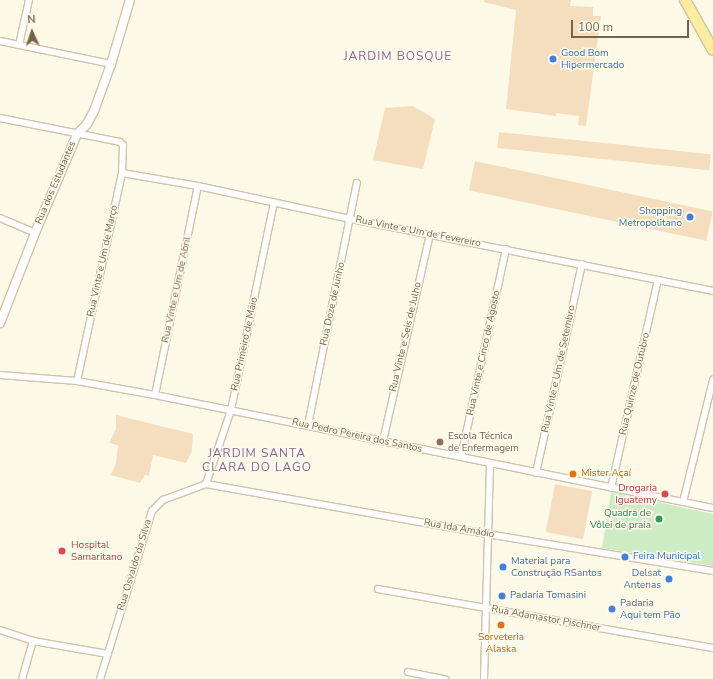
<!DOCTYPE html>
<meta charset="utf-8">
<style>
body{margin:0}
#map{position:relative;width:713px;height:679px;overflow:hidden;background:#fdf9e7;font-family:"Nunito Sans",sans-serif}
div>[style]{position:absolute}
.green>*{inset:0;background:#ccecc4}
.building>*{inset:0;background:#f4debd;transform-origin:0 0}
.roads{filter:drop-shadow(1px 0 #d0c2ac) drop-shadow(-1px 0 #d0c2ac) drop-shadow(0 1px #d0c2ac) drop-shadow(0 -1px #d0c2ac)}
.minor>*{height:6px;margin:-3px;padding:0 3px;transform-origin:3px;border-radius:3px;background:#fff}
.tertiary>*{height:8px;margin:-4px;padding:0 4px;transform-origin:4px;border-radius:4px;background:#fff}
.primary>*{height:10px;margin:-5px;padding:0 5px;transform-origin:5px;border-radius:5px;background:#feed9d}
.dots>*{width:11px;height:11px;translate:-50% -50%;box-sizing:border-box;border:2px solid #fffcee;border-radius:50%}
span{translate:-50% -50%;white-space:nowrap;text-align:center;line-height:1.15;-webkit-text-stroke:3px #fffcee;paint-order:stroke}
.shop-label{font-size:10px;color:#366cbe}
.left{translate:0 -50%;text-align:left}
.right{translate:-100% -50%;text-align:right}
.street-label{font-size:10px;color:#78634a}
.education-label{font-size:10px;color:#785e54}
.food-label{font-size:10px;color:#c56008}
.health-label{font-size:10px;color:#be3a42}
.leisure-label{font-size:10px;color:#27864d}
.quarter-label{font-size:12px;color:#8d6195;letter-spacing:1px}
.north{position:absolute;left:12px;top:12px;width:40px;height:40px;-webkit-text-stroke:3px #fffcee;paint-order:stroke;rotate:357deg;font-size:11px;font-weight:700;line-height:16px;text-align:center;color:#78634a}
.north::after{content:'';display:block;margin:auto;width:14px;height:18px;background:#78634a;clip-path:polygon(50% 0,100% 100%,50% 72%,0 100%)}
.scale{position:absolute;left:571px;top:20px;width:118px;height:18px;box-sizing:border-box;border:2px solid #78634a;border-top:0;padding-left:5px;font-size:12px;line-height:14px;white-space:nowrap;color:#78634a;-webkit-text-stroke:3px #fffcee;paint-order:stroke}
</style>
<div id="map">
<div class="green">
<i style="clip-path:polygon(611px 492px,713px 514px,713px 566px,602px 548px)"></i>
</div>
<div class="building">
<i style="clip-path:polygon(484px 0,571px 0,570px 6px,593px 7px,593px 16px,601px 16px,586px 126px,578px 125px,579px 116px,556px 113px,556px 116px,506px 109px,516px 10px,484px 2px)"></i>
<i style="clip-path:polygon(413px 106px,435px 119px,423px 169px,373px 160px,385px 108px)"></i>
<i style="left:499px;top:132px;width:213px;height:16px;rotate:6deg"></i>
<i style="left:475px;top:161px;width:243px;height:30px;rotate:12deg"></i>
<i style="clip-path:polygon(116px 415px,193px 434px,192px 451px,186px 463px,153px 455px,149px 476px,145px 475px,140px 483px,111px 475px,116px 463px,118px 445px,109px 443px,116px 429px)"></i>
<i style="left:555px;top:484px;width:38px;height:49px;rotate:11deg"></i>
</div>
<div class="roads">
<div class="minor">
<i style="left:0;top:41px;width:113px;rotate:11.7deg"></i>
<i style="left:19px;top:45px;width:46px;rotate:-77.5deg"></i>
<i style="left:0;top:118px;width:122px;rotate:11.3deg"></i>
<i style="left:120px;top:142px;width:4px;rotate:45deg"></i>
<i style="left:123px;top:145px;width:28px;rotate:92deg"></i>
<i style="left:122px;top:173px;width:213px;rotate:102.2deg"></i>
<i style="left:122px;top:173px;width:77px;rotate:9.7deg"></i>
<i style="left:198px;top:186px;width:156px;rotate:12.2deg"></i>
<i style="left:350px;top:219px;width:370px;rotate:11.2deg"></i>
<i style="left:0;top:218px;width:38px;rotate:23deg"></i>
<i style="left:0;top:375px;width:77px;rotate:4.5deg"></i>
<i style="left:77px;top:381px;width:79px;rotate:10.2deg"></i>
<i style="left:155px;top:395px;width:569px;rotate:11.45deg"></i>
<i style="left:155px;top:395px;width:213px;rotate:-78.4deg"></i>
<i style="left:308px;top:425px;width:247px;rotate:-78.6deg"></i>
<i style="left:383px;top:441px;width:212px;rotate:-77.2deg"></i>
<i style="left:461px;top:457px;width:213px;rotate:-77.8deg"></i>
<i style="left:536px;top:473px;width:214px;rotate:-77.6deg"></i>
<i style="left:206px;top:484px;width:78px;rotate:-71.3deg"></i>
<i style="left:231px;top:410px;width:212px;rotate:-78.3deg"></i>
<i style="left:611px;top:488px;width:213px;rotate:-77.3deg"></i>
<i style="left:683px;top:502px;width:126px;rotate:-76.2deg"></i>
<i style="left:378px;top:589px;width:340px;rotate:10deg"></i>
<i style="left:0;top:630px;width:35px;rotate:18deg"></i>
<i style="left:33px;top:641px;width:76px;rotate:9.8deg"></i>
<i style="left:408px;top:672px;width:38px;rotate:11deg"></i>
<i style="left:22px;top:679px;width:40px;rotate:-74deg"></i>
<i style="left:100px;top:679px;width:176px;rotate:-72.8deg"></i>
<i style="left:152px;top:511px;width:16px;rotate:-45deg"></i>
<i style="left:163px;top:500px;width:46px;rotate:-20.4deg"></i>
<i style="left:206px;top:484px;width:291px;rotate:10.1deg"></i>
<i style="left:493px;top:535px;width:223px;rotate:9.3deg"></i>
<i style="left:484px;top:679px;width:216px;rotate:-88.4deg"></i>
</div>
<div class="tertiary">
<i style="left:0;top:323px;width:97px;rotate:-68.7deg"></i>
<i style="left:35px;top:233px;width:97px;rotate:-66.9deg"></i>
<i style="left:73px;top:144px;width:11px;rotate:-68deg"></i>
<i style="left:77px;top:134px;width:14px;rotate:-45deg"></i>
<i style="left:87px;top:124px;width:15px;rotate:-62deg"></i>
<i style="left:94px;top:111px;width:50px;rotate:-70.1deg"></i>
<i style="left:111px;top:64px;width:67px;rotate:-73.5deg"></i>
</div>
<div class="primary">
<i style="left:685px;top:0;width:57px;rotate:60.8deg"></i>
</div>
</div>
<div class="dots">
<i style="left:553px;top:59px;background:#3f7fe0"></i>
<i style="left:690px;top:217px;background:#3f7fe0"></i>
<i style="left:440px;top:442px;background:#8d6e63"></i>
<i style="left:573px;top:474px;background:#e8710a"></i>
<i style="left:665px;top:494px;background:#e0444e"></i>
<i style="left:659px;top:519px;background:#2e9e5b"></i>
<i style="left:62px;top:551px;background:#e0444e"></i>
<i style="left:625px;top:557px;background:#3f7fe0"></i>
<i style="left:503px;top:567px;background:#3f7fe0"></i>
<i style="left:669px;top:579px;background:#3f7fe0"></i>
<i style="left:502px;top:596px;background:#3f7fe0"></i>
<i style="left:612px;top:609px;background:#3f7fe0"></i>
<i style="left:501px;top:625px;background:#e8710a"></i>
</div>
<div class="shop-label">
<span class="left" style="left:561px;top:59px">Good Bom<br>Hipermercado</span>
<span class="right" style="left:682px;top:217px">Shopping<br>Metropolitano</span>
<span class="left" style="left:633px;top:557px">Feira Municipal</span>
<span class="left" style="left:511px;top:567px">Material para<br>Construção RSantos</span>
<span class="right" style="left:661px;top:579px">Delsat<br>Antenas</span>
<span class="left" style="left:510px;top:596px">Padaria Tomasini</span>
<span class="left" style="left:620px;top:609px">Padaria<br>Aqui tem Pão</span>
</div>
<div class="street-label">
<span style="left:56px;top:183px;rotate:-67deg">Rua dos Estudantes</span>
<span style="left:418px;top:232px;rotate:11deg">Rua Vinte e Um de Fevereiro</span>
<span style="left:103px;top:261px;rotate:-78deg">Rua Vinte e Um de Março</span>
<span style="left:177px;top:290px;rotate:-78deg">Rua Vinte e Um de Abril</span>
<span style="left:333px;top:304px;rotate:-78deg">Rua Doze de Junho</span>
<span style="left:406px;top:337px;rotate:-77deg">Rua Vinte e Seis de Julho</span>
<span style="left:245px;top:344px;rotate:-78deg">Rua Primeiro de Maio</span>
<span style="left:484px;top:353px;rotate:-78deg">Rua Vinte e Cinco de Agosto</span>
<span style="left:559px;top:369px;rotate:-78deg">Rua Vinte e Um de Setembro</span>
<span style="left:635px;top:384px;rotate:-77deg">Rua Quinze de Outubro</span>
<span style="left:357px;top:436px;rotate:12deg">Rua Pedro Pereira dos Santos</span>
<span style="left:459px;top:529px;rotate:10deg">Rua Ida Amádio</span>
<span style="left:135px;top:565px;rotate:-73deg">Rua Osvaldo da Silva</span>
<span style="left:546px;top:619px;rotate:10deg">Rua Adamastor Pischner</span>
</div>
<div class="education-label">
<span class="left" style="left:448px;top:442px">Escola Técnica<br>de Enfermagem</span>
</div>
<div class="food-label">
<span class="left" style="left:581px;top:474px">Mister Açaí</span>
<span style="left:501px;top:643px">Sorveteria<br>Alaska</span>
</div>
<div class="health-label">
<span class="right" style="left:657px;top:494px">Drogaria<br>Iguatemy</span>
<span class="left" style="left:71px;top:551px">Hospital<br>Samaritano</span>
</div>
<div class="leisure-label">
<span class="right" style="left:651px;top:519px">Quadra de<br>Vôlei de praia</span>
</div>
<div class="quarter-label">
<span style="left:398px;top:57px">JARDIM BOSQUE</span>
<span style="left:257px;top:461px">JARDIM SANTA<br>CLARA DO LAGO</span>
</div>
<div class="north">N</div>
<div class="scale">100 m</div>
</div>
